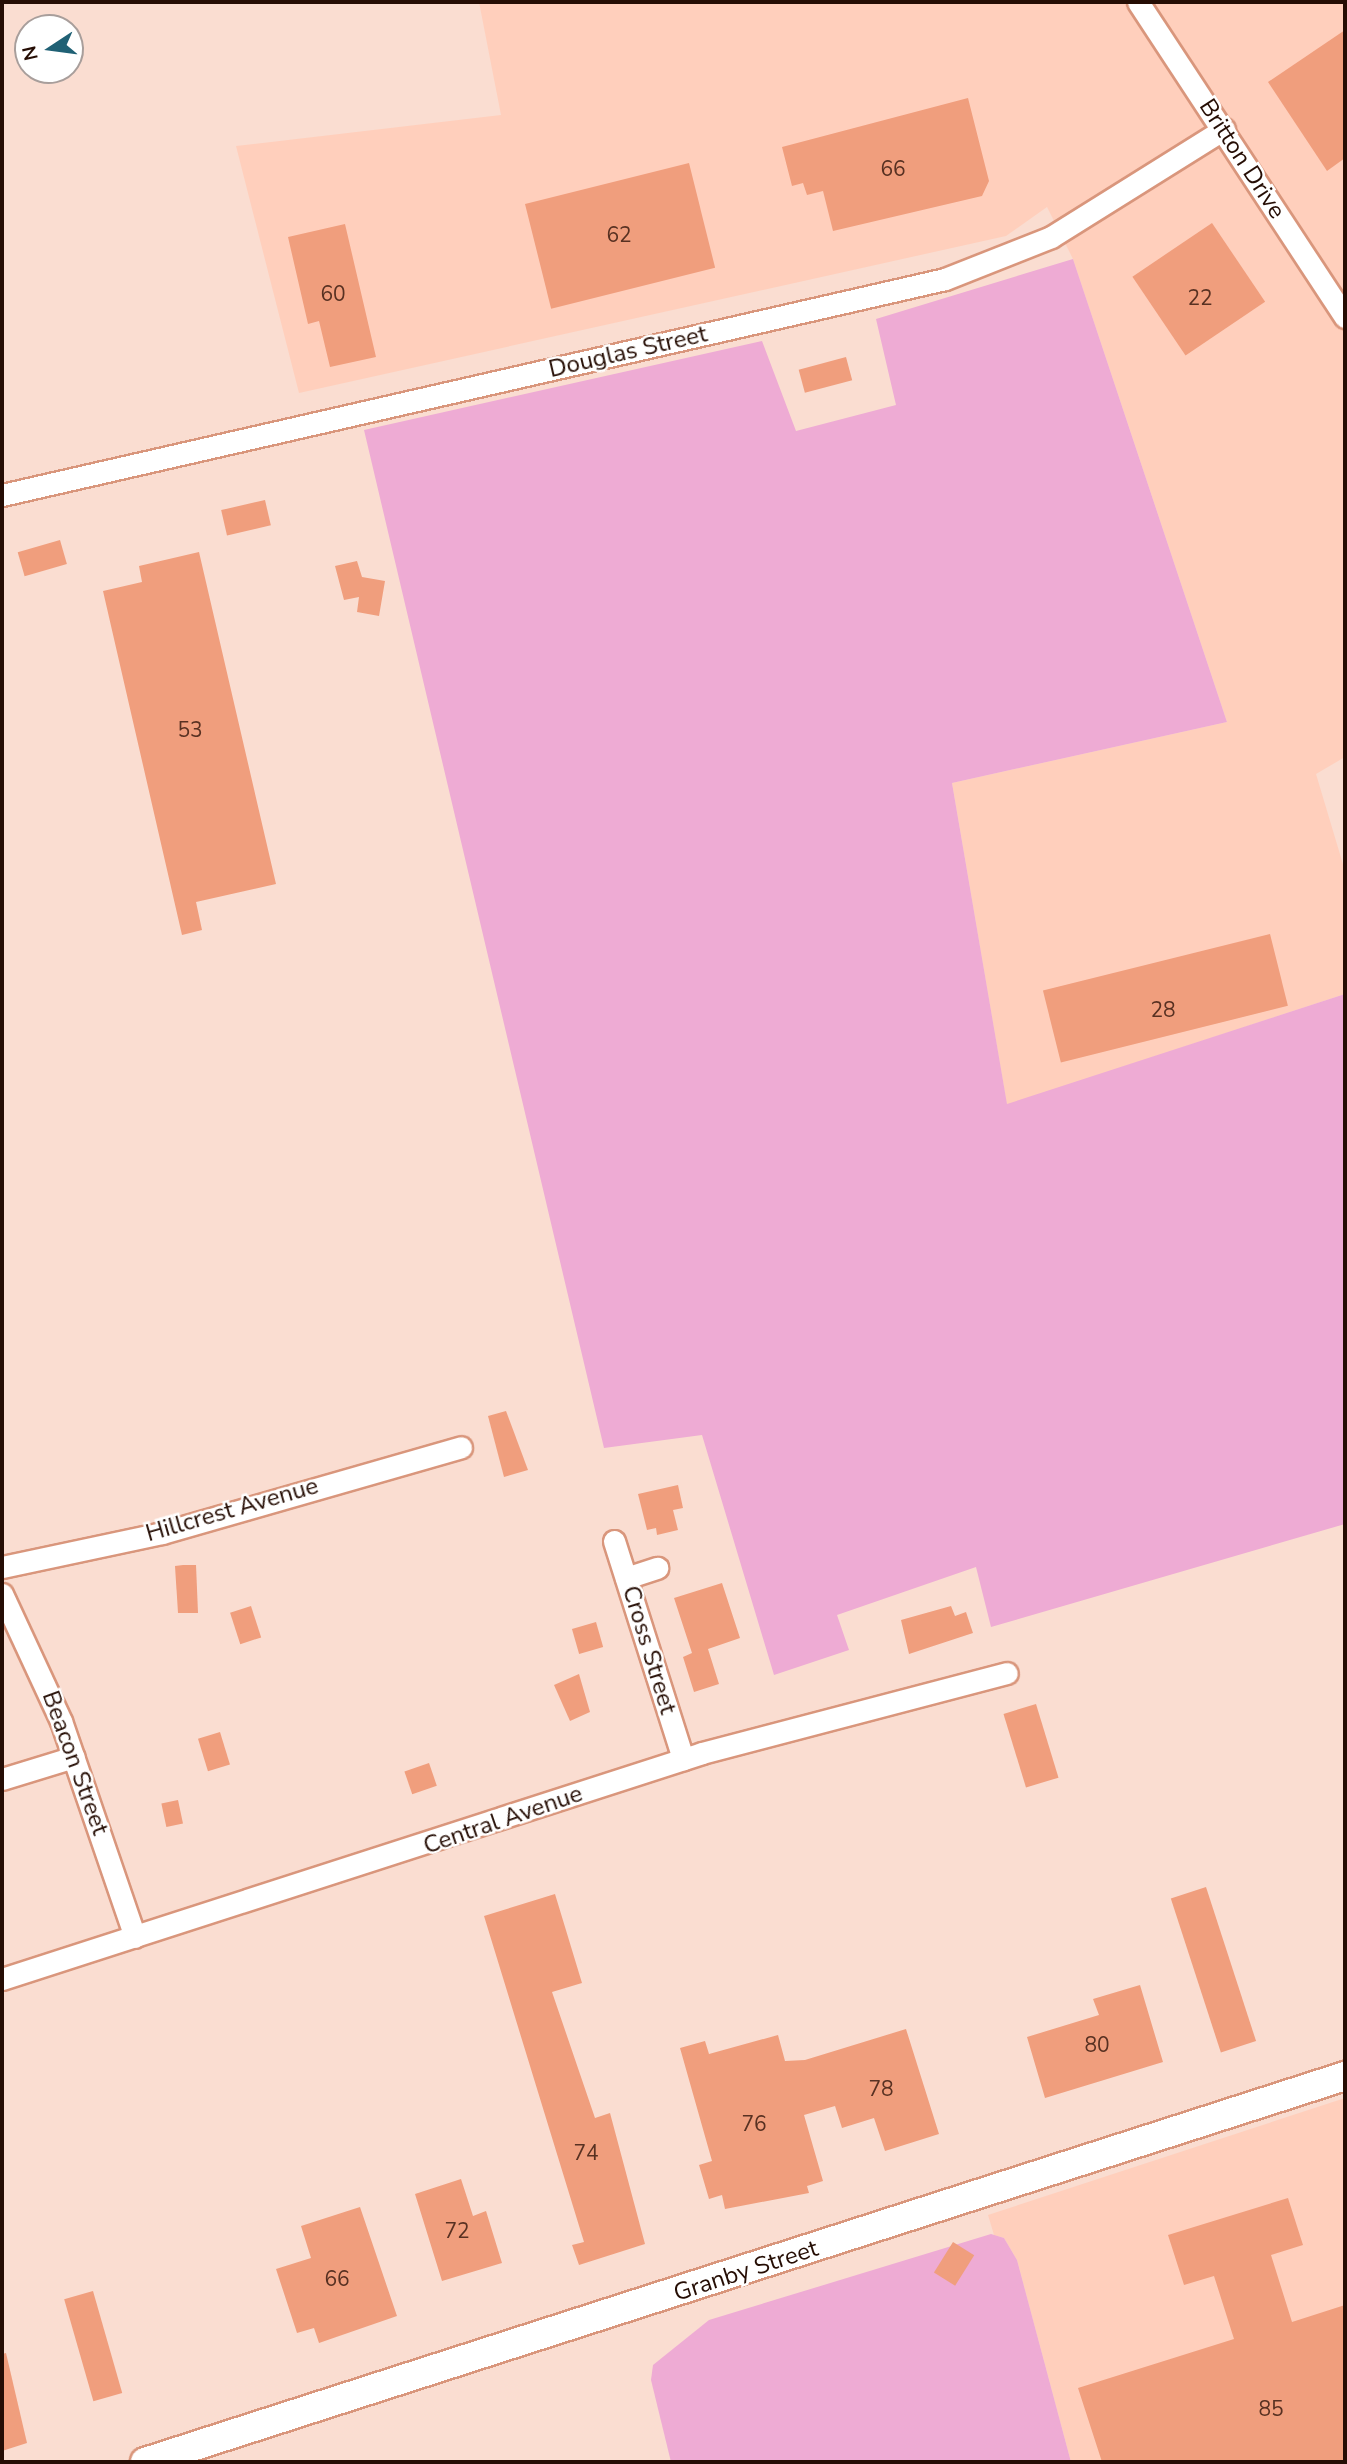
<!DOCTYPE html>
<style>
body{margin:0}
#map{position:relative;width:1347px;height:2464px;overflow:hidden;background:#faddd1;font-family:"Nunito Sans",sans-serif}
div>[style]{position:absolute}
.built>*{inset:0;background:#ffcfbc}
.green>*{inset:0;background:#eeabd4}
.building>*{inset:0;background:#f09e7d;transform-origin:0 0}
.roads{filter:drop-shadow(2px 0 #d9967c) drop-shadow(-2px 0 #d9967c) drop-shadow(0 2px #d9967c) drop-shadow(0 -2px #d9967c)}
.minor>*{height:21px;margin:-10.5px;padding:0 10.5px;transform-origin:10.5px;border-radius:10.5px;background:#fff}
.major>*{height:28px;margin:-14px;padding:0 14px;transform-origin:14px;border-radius:14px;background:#fff}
span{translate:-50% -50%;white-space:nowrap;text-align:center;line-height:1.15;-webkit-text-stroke:5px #fff;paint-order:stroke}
.number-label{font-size:21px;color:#583122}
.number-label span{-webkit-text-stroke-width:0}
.street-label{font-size:24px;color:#250d04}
.frame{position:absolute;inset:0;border:4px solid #250d04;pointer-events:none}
.north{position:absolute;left:14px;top:14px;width:70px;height:70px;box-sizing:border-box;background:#fff;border:2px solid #a89e9b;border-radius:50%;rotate:257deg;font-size:19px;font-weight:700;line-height:28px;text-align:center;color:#250d04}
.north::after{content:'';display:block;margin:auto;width:24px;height:32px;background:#206175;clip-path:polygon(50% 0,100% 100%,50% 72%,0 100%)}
</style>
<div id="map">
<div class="built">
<i style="clip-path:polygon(479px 2px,1345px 2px,1345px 757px,1316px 774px,1345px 871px,1345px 994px,1007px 1105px,952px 783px,1227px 722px,1073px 259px,1047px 207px,1006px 236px,299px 393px,236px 146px,501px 115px)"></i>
<i style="clip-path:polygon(1345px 2098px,1345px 2462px,1071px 2462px,1017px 2260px,1004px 2238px,994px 2235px,988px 2215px)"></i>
</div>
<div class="green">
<i style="clip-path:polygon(1073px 259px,1227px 722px,952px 783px,1007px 1104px,1345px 994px,1345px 1524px,991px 1627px,976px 1567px,837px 1615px,849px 1650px,774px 1675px,702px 1435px,604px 1448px,364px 430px,762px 341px,796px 431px,896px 405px,876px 319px)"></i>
<i style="clip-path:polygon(991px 2234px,1004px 2238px,1017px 2260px,1071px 2462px,671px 2462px,651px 2380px,653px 2365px,709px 2320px)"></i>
</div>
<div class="building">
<i style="clip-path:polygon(1345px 30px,1345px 158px,1327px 171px,1268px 82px)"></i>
<i style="clip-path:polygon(968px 98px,989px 181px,982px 196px,833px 231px,823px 191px,807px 195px,803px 183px,792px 186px,782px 147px)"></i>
<i style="left:689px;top:163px;width:108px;height:169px;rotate:76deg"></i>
<i style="left:1212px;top:223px;width:95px;height:96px;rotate:56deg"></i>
<i style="clip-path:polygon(345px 224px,376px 357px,330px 367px,319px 321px,308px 324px,288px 237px)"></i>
<i style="left:846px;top:357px;width:24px;height:49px;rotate:75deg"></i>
<i style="left:265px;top:500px;width:26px;height:45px;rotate:77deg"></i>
<i style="left:60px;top:540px;width:25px;height:44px;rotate:74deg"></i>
<i style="clip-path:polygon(199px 552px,276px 884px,196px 902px,202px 930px,182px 935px,103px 591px,142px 582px,139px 566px)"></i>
<i style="clip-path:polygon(357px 561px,362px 577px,385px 581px,379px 616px,357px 612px,359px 597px,344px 600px,335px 566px)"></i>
<i style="left:1270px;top:934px;width:74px;height:234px;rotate:76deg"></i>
<i style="clip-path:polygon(506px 1411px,528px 1470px,504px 1477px,488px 1416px)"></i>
<i style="clip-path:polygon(678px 1485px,683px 1508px,673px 1510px,678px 1530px,657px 1535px,656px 1528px,647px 1530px,638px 1494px)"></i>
<i style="clip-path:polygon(183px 1565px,196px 1565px,198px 1613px,178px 1613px,175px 1566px)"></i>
<i style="clip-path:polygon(722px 1583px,740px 1638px,708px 1649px,719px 1684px,694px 1692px,683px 1657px,692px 1653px,674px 1598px)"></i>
<i style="left:251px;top:1606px;width:33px;height:22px;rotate:72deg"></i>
<i style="clip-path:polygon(951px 1606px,955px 1616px,966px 1612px,973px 1633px,909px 1654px,901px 1620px)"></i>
<i style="left:596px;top:1622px;width:26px;height:25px;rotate:74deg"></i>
<i style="clip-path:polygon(579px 1674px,590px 1712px,570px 1721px,554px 1685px)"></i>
<i style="left:1036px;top:1704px;width:77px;height:34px;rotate:73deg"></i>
<i style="left:220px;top:1732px;width:34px;height:23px;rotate:73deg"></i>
<i style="left:429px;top:1763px;width:24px;height:26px;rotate:71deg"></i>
<i style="left:178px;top:1800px;width:24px;height:17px;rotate:78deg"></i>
<i style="left:1206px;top:1887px;width:162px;height:37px;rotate:72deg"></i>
<i style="clip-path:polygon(555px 1894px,582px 1983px,552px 1992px,595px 2118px,610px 2113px,645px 2244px,579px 2265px,572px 2245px,584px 2242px,484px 1916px)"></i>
<i style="clip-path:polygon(1140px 1985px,1163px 2062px,1045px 2098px,1027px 2037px,1099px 2015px,1093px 1999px)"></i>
<i style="clip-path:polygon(906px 2029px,939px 2134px,885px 2151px,874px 2118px,842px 2128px,835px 2106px,804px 2115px,823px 2181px,807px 2186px,809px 2193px,725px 2209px,722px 2195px,709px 2199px,699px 2165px,712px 2161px,680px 2048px,705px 2041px,709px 2054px,778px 2035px,785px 2061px,805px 2060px)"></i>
<i style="clip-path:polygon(461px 2179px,473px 2216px,486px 2211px,502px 2263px,442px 2281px,415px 2194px)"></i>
<i style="clip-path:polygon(1288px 2198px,1303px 2245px,1271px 2255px,1292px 2322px,1345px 2305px,1345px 2462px,1102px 2462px,1078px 2388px,1234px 2339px,1214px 2276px,1184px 2285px,1168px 2235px)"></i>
<i style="clip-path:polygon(360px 2207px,397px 2316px,319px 2343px,314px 2328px,297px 2333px,276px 2269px,311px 2258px,301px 2226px)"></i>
<i style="left:953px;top:2242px;width:25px;height:36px;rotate:32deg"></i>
<i style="left:93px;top:2291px;width:106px;height:30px;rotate:74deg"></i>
<i style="clip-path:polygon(6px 2353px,27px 2443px,2px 2451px,2px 2354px)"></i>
</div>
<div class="roads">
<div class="minor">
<i style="left:1138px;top:2px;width:377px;rotate:56.7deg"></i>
<i style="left:2px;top:495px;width:967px;rotate:-12.9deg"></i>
<i style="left:945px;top:279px;width:114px;rotate:-21.6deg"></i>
<i style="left:1051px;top:237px;width:204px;rotate:-32deg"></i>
<i style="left:614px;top:1541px;width:229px;rotate:72.4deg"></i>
<i style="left:2px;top:1567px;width:164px;rotate:-12deg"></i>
<i style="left:162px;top:1533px;width:311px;rotate:-16deg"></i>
<i style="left:626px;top:1578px;width:33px;rotate:-18deg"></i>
<i style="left:2px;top:1594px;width:140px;rotate:65.1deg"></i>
<i style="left:61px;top:1721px;width:228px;rotate:71.1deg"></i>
<i style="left:2px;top:1779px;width:75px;rotate:-17deg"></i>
<i style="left:2px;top:1979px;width:736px;rotate:-17.89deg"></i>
<i style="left:702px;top:1753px;width:315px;rotate:-14.7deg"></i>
</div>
<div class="major">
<i style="left:145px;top:2462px;width:1261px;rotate:-17.83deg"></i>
</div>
</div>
<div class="number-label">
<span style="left:893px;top:169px">66</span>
<span style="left:619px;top:235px">62</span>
<span style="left:333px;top:294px">60</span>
<span style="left:1200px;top:298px">22</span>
<span style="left:190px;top:730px">53</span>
<span style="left:1163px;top:1010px">28</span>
<span style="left:1097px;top:2045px">80</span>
<span style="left:881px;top:2089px">78</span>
<span style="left:754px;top:2124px">76</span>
<span style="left:586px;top:2153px">74</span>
<span style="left:457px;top:2231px">72</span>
<span style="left:337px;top:2279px">66</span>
<span style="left:1271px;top:2409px">85</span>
</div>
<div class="street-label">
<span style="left:1242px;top:159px;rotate:57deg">Britton Drive</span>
<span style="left:628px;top:352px;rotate:-13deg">Douglas Street</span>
<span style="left:232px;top:1510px;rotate:-16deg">Hillcrest Avenue</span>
<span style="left:649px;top:1650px;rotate:73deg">Cross Street</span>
<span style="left:75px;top:1763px;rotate:70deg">Beacon Street</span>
<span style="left:503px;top:1820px;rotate:-19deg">Central Avenue</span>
<span style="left:746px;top:2271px;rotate:-18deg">Granby Street</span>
</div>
<div class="frame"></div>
<div class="north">N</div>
</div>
